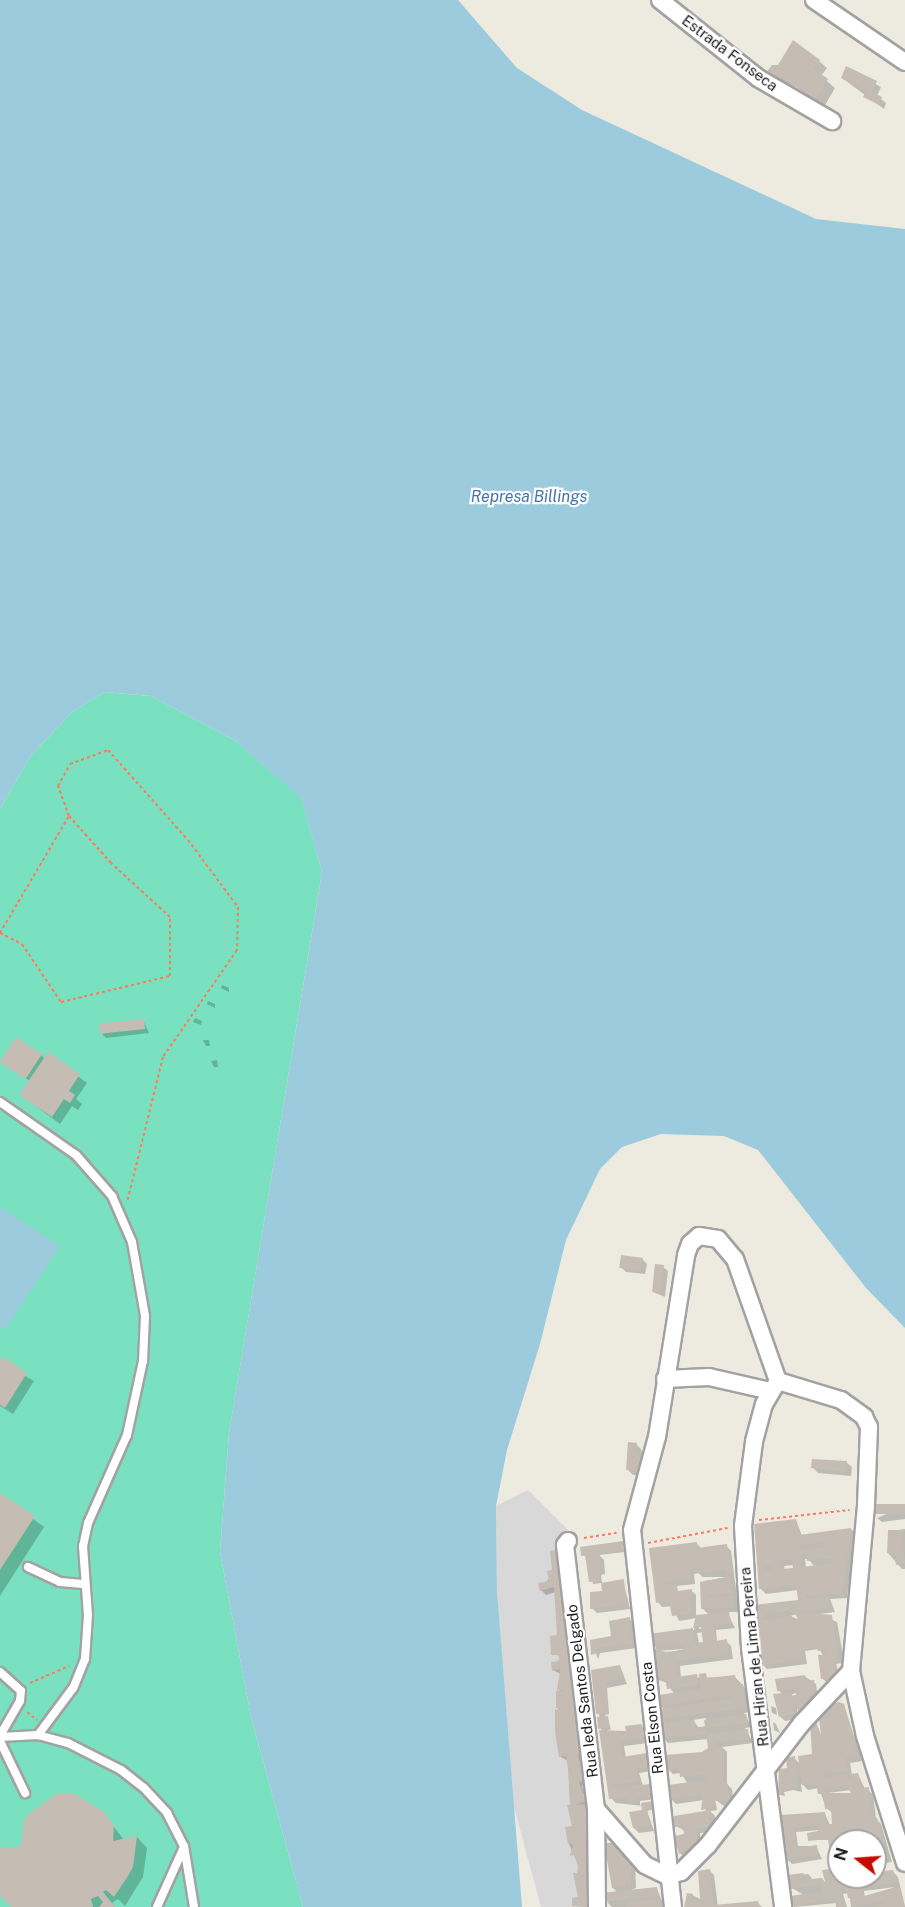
<!DOCTYPE html>
<style>
body{margin:0}
#map{position:relative;width:905px;height:1907px;overflow:hidden;background:#edeae0;font-family:"Public Sans",sans-serif}
div>[style]{position:absolute}
.residential>*{inset:0;background:#d9d8d8}
.pitch>*{inset:0;background:#79e1bf}
.water>*{inset:0;background:#9dcbde}
.shadow>*{inset:0;background:#0003}
.building>*{inset:0;background:#c5bcb3;transform-origin:0 0}
.path>*{height:2px;margin-top:-1px;transform-origin:0;background:repeating-linear-gradient(90deg,#ff795f 0 3px,transparent 0 6px)}
.roads{filter:drop-shadow(2px 0 #a2a2a2) drop-shadow(-2px 0 #a2a2a2) drop-shadow(0 2px #a2a2a2) drop-shadow(0 -2px #a2a2a2)}
.service>*{height:8px;margin:-4px;padding:0 4px;transform-origin:4px;border-radius:4px;background:#fff}
.minor>*{height:16px;margin:-8px;padding:0 8px;transform-origin:8px;border-radius:8px;background:#fff}
span{translate:-50% -50%;white-space:nowrap;text-align:center;line-height:1.15;-webkit-text-stroke:4.5px #fff;paint-order:stroke}
.street-label{font-size:15px;color:#1b1b1b}
.water-label{font-size:16px;color:#4473ae;font-style:italic}
.north{position:absolute;left:827px;top:1829px;width:60px;height:60px;box-sizing:border-box;background:#fff;border:2px solid #a4a4a4;border-radius:50%;rotate:287deg;font-size:16px;font-weight:700;line-height:24px;text-align:center;color:#1b1b1b}
.north::after{content:'';display:block;margin:auto;width:21px;height:27px;background:#c60c00;clip-path:polygon(50% 0,100% 100%,50% 72%,0 100%)}
</style>
<div id="map">
<div class="residential">
<i style="clip-path:polygon(528px 1490px,572px 1534px,599px 1907px,541px 1907px,511px 1796px,497px 1592px,496px 1506px)"></i>
</div>
<div class="pitch">
<i style="clip-path:polygon(104px 692px,151px 696px,234px 740px,301px 797px,322px 872px,229px 1433px,220px 1552px,251px 1717px,303px 1907px,0 1907px,0 809px,30px 757px,71px 713px)"></i>
</div>
<div class="water">
<i style="clip-path:polygon(0 0,458px 0,517px 68px,582px 110px,816px 219px,905px 229px,905px 1328px,866px 1288px,758px 1150px,724px 1136px,661px 1134px,622px 1147px,600px 1169px,566px 1240px,540px 1344px,507px 1450px,496px 1506px,497px 1592px,522px 1907px,303px 1907px,251px 1717px,220px 1552px,229px 1433px,322px 872px,301px 798px,234px 740px,151px 696px,104px 692px,71px 713px,30px 757px,0 809px)"></i>
<i style="clip-path:polygon(0 1207px,60px 1246px,7px 1327px,0 1328px)"></i>
</div>
<div class="shadow">
<i style="clip-path:polygon(819px 61px,827px 68px,821px 76px,835px 88px,824px 107px,796px 87px,774px 82px,767px 74px)"></i>
<i style="clip-path:polygon(847px 68px,881px 87px,877px 96px,886px 103px,884px 109px,842px 78px)"></i>
<i style="clip-path:polygon(222px 985px,229px 988px,229px 992px,221px 988px)"></i>
<i style="clip-path:polygon(208px 1001px,215px 1004px,215px 1008px,207px 1004px)"></i>
<i style="clip-path:polygon(195px 1018px,202px 1021px,201px 1025px,193px 1022px)"></i>
<i style="clip-path:polygon(143px 1020px,149px 1033px,106px 1038px,102px 1034px)"></i>
<i style="clip-path:polygon(203px 1040px,209px 1040px,210px 1046px,206px 1046px)"></i>
<i style="clip-path:polygon(48px 1054px,87px 1083px,76px 1099px,82px 1104px,78px 1110px,72px 1106px,60px 1124px,21px 1095px,30px 1081px,2px 1062px,41px 1055px,45px 1059px)"></i>
<i style="clip-path:polygon(217px 1060px,218px 1067px,214px 1067px,211px 1061px)"></i>
<i style="clip-path:polygon(642px 1259px,647px 1264px,645px 1274px,626px 1272px,621px 1267px)"></i>
<i style="clip-path:polygon(663px 1267px,668px 1271px,665px 1297px,653px 1292px)"></i>
<i style="clip-path:polygon(0 1362px,34px 1381px,13px 1414px,0 1406px)"></i>
<i style="clip-path:polygon(636px 1444px,641px 1449px,650px 1476px,633px 1475px,628px 1470px)"></i>
<i style="clip-path:polygon(847px 1463px,852px 1467px,851px 1476px,818px 1473px,813px 1468px)"></i>
<i style="clip-path:polygon(0 1495px,44px 1527px,0 1596px)"></i>
<i style="clip-path:polygon(905px 1506px,905px 1519px,882px 1522px,877px 1518px)"></i>
<i style="clip-path:polygon(evenodd,796px 1520px,802px 1536px,851px 1529px,855px 1534px,847px 1598px,830px 1599px,835px 1612px,819px 1614px,837px 1622px,842px 1650px,842px 1663px,836px 1664px,840px 1677px,827px 1683px,822px 1678px,824px 1656px,819px 1649px,805px 1651px,807px 1664px,767px 1669px,762px 1664px,756px 1607px,799px 1601px,798px 1590px,766px 1594px,761px 1589px,755px 1525px,796px 1520px,805px 1559px,808px 1559px,815px 1567px,806px 1568px,805px 1559px,796px 1520px,794px 1565px,795px 1569px,785px 1571px,784px 1566px,794px 1565px,796px 1520px,797px 1614px,800px 1620px,790px 1616px,797px 1614px)"></i>
<i style="clip-path:polygon(905px 1529px,905px 1569px,902px 1569px,888px 1553px,890px 1531px)"></i>
<i style="clip-path:polygon(622px 1543px,625px 1552px,599px 1555px,604px 1560px,605px 1574px,601px 1575px,602px 1583px,593px 1584px,587px 1557px,582px 1555px)"></i>
<i style="clip-path:polygon(evenodd,696px 1543px,702px 1549px,726px 1546px,731px 1551px,739px 1612px,727px 1612px,735px 1628px,716px 1630px,717px 1642px,726px 1641px,731px 1646px,733px 1659px,680px 1666px,681px 1678px,735px 1677px,747px 1690px,750px 1712px,744px 1713px,752px 1727px,745px 1728px,753px 1743px,722px 1747px,727px 1752px,727px 1784px,732px 1789px,734px 1806px,730px 1811px,715px 1799px,717px 1810px,710px 1811px,715px 1816px,714px 1832px,700px 1833px,702px 1848px,685px 1858px,680px 1853px,685px 1831px,676px 1826px,706px 1812px,704px 1800px,676px 1804px,671px 1799px,688px 1784px,681px 1773px,673px 1774px,668px 1769px,709px 1749px,708px 1739px,668px 1743px,663px 1738px,665px 1710px,660px 1705px,674px 1694px,667px 1683px,656px 1679px,666px 1654px,684px 1649px,657px 1651px,651px 1635px,694px 1630px,697px 1618px,679px 1621px,672px 1606px,662px 1607px,658px 1602px,651px 1549px,696px 1543px,698px 1573px,703px 1577px,731px 1577px,704px 1581px,702px 1608px,709px 1615px,696px 1616px,696px 1595px,691px 1590px,678px 1592px,677px 1586px,695px 1584px,694px 1574px,698px 1573px,696px 1543px,699px 1626px,714px 1627px,699px 1629px,699px 1626px,696px 1543px,703px 1632px,705px 1642px,699px 1644px,697px 1633px,703px 1632px,696px 1543px,706px 1718px,706px 1727px,699px 1728px,693px 1720px,706px 1718px)"></i>
<i style="clip-path:polygon(554px 1571px,590px 1786px,582px 1786px,591px 1806px,593px 1907px,574px 1906px,580px 1898px,575px 1883px,579px 1866px,569px 1844px,574px 1827px,568px 1761px,561px 1757px,558px 1707px,561px 1674px,553px 1670px,561px 1656px,553px 1654px,559px 1637px,556px 1592px,546px 1595px,541px 1590px)"></i>
<i style="clip-path:polygon(623px 1580px,630px 1609px,597px 1613px,592px 1608px,603px 1592px)"></i>
<i style="clip-path:polygon(629px 1619px,634px 1623px,636px 1648px,600px 1653px,598px 1659px,591px 1641px,612px 1637px)"></i>
<i style="clip-path:polygon(620px 1666px,627px 1684px,607px 1688px,609px 1714px,605px 1715px,611px 1729px,604px 1732px,628px 1733px,641px 1726px,646px 1731px,648px 1743px,624px 1746px,626px 1758px,646px 1755px,650px 1760px,652px 1771px,639px 1773px,643px 1786px,655px 1790px,656px 1799px,640px 1801px,640px 1805px,654px 1805px,654px 1809px,647px 1811px,654px 1831px,639px 1833px,634px 1828px,645px 1811px,643px 1806px,616px 1803px,611px 1798px,595px 1686px)"></i>
<i style="clip-path:polygon(evenodd,804px 1676px,816px 1684px,817px 1692px,800px 1712px,797px 1708px,798px 1719px,785px 1721px,780px 1716px,783px 1694px,778px 1690px,804px 1676px,797px 1693px,798px 1697px,793px 1697px,792px 1694px,797px 1693px)"></i>
<i style="clip-path:polygon(evenodd,844px 1705px,862px 1761px,850px 1763px,852px 1775px,858px 1774px,865px 1789px,873px 1794px,876px 1819px,881px 1824px,892px 1862px,877px 1864px,878px 1874px,893px 1872px,898px 1877px,905px 1907px,853px 1907px,848px 1893px,843px 1894px,847px 1907px,838px 1907px,837px 1903px,794px 1907px,793px 1897px,804px 1895px,792px 1888px,790px 1876px,808px 1874px,812px 1878px,810px 1881px,822px 1879px,828px 1885px,832px 1861px,838px 1860px,831px 1853px,830px 1840px,809px 1840px,819px 1830px,796px 1832px,798px 1846px,816px 1846px,822px 1859px,792px 1864px,787px 1859px,784px 1830px,825px 1814px,830px 1825px,834px 1825px,833px 1813px,826px 1808px,819px 1788px,808px 1790px,801px 1783px,802px 1792px,793px 1790px,784px 1792px,785px 1796px,780px 1795px,794px 1758px,800px 1764px,814px 1755px,814px 1720px,822px 1740px,844px 1705px,851px 1790px,853px 1794px,828px 1793px,851px 1790px,844px 1705px,839px 1841px,875px 1841px,875px 1877px,839px 1877px,839px 1841px,844px 1705px,895px 1887px,865px 1898px,864px 1891px,895px 1887px)"></i>
<i style="clip-path:polygon(771px 1706px,776px 1708px,777px 1715px,772px 1713px)"></i>
<i style="clip-path:polygon(773px 1722px,776px 1724px,780px 1733px,774px 1730px)"></i>
<i style="clip-path:polygon(103px 1813px,124px 1840px,137px 1837px,147px 1848px,143px 1877px,125px 1906px,118px 1899px,112px 1903px,115px 1907px,13px 1907px,0 1894px,0 1848px,21px 1848px)"></i>
<i style="clip-path:polygon(619px 1844px,635px 1862px,636px 1888px,623px 1893px,657px 1889px,662px 1901px,629px 1907px,612px 1907px,607px 1902px,619px 1894px,613px 1888px)"></i>
<i style="clip-path:polygon(709px 1870px,714px 1875px,718px 1907px,757px 1902px,762px 1907px,688px 1907px,692px 1895px,702px 1900px)"></i>
</div>
<div class="building">
<i style="clip-path:polygon(793px 40px,820px 60px,814px 69px,828px 79px,816px 101px,787px 80px,765px 74px,772px 65px,778px 65px)"></i>
<i style="clip-path:polygon(846px 66px,877px 81px,872px 92px,882px 97px,879px 105px,863px 97px,866px 91px,841px 78px)"></i>
<i style="left:144px;top:1019px;width:10px;height:45px;rotate:84deg"></i>
<i style="left:16px;top:1037px;width:31px;height:30px;rotate:33deg"></i>
<i style="clip-path:polygon(48px 1052px,80px 1074px,69px 1091px,75px 1095px,70px 1103px,64px 1099px,52px 1117px,19px 1095px)"></i>
<i style="left:621px;top:1255px;width:22px;height:13px;rotate:8deg"></i>
<i style="left:655px;top:1264px;width:9px;height:28px;rotate:6deg"></i>
<i style="clip-path:polygon(4px 1357px,27px 1373px,5px 1408px,0 1405px,0 1360px)"></i>
<i style="clip-path:polygon(628px 1442px,637px 1443px,636px 1454px,646px 1455px,645px 1471px,626px 1470px)"></i>
<i style="clip-path:polygon(812px 1459px,847px 1461px,847px 1472px,811px 1468px)"></i>
<i style="clip-path:polygon(0 1493px,35px 1516px,0 1570px)"></i>
<i style="left:905px;top:1504px;width:10px;height:29px;rotate:90deg"></i>
<i style="clip-path:polygon(evenodd,796px 1519px,799px 1535px,851px 1528px,843px 1594px,806px 1595px,807px 1599px,829px 1596px,831px 1608px,799px 1612px,832px 1615px,838px 1659px,833px 1659px,836px 1672px,828px 1678px,821px 1679px,818px 1655px,826px 1654px,825px 1651px,818px 1651px,817px 1648px,802px 1650px,803px 1660px,761px 1665px,754px 1605px,798px 1600px,796px 1585px,759px 1589px,754px 1524px,796px 1519px,823px 1542px,824px 1547px,800px 1550px,800px 1545px,823px 1542px,796px 1519px,806px 1554px,807px 1561px,832px 1558px,833px 1563px,802px 1567px,801px 1555px,806px 1554px,796px 1519px,792px 1560px,793px 1568px,764px 1571px,764px 1567px,771px 1566px,772px 1570px,781px 1569px,780px 1561px,792px 1560px,796px 1519px,793px 1610px,798px 1619px,793px 1620px,792px 1616px,762px 1620px,767px 1614px,793px 1610px)"></i>
<i style="clip-path:polygon(902px 1527px,905px 1564px,896px 1565px,894px 1554px,887px 1553px,888px 1530px,902px 1530px)"></i>
<i style="clip-path:polygon(623px 1541px,623px 1551px,600px 1554px,601px 1570px,595px 1572px,600px 1572px,601px 1581px,589px 1582px,585px 1555px,581px 1556px,580px 1547px)"></i>
<i style="clip-path:polygon(697px 1542px,697px 1548px,727px 1544px,731px 1575px,726px 1575px,726px 1570px,697px 1573px,696px 1568px,690px 1569px,691px 1580px,660px 1583px,675px 1584px,677px 1591px,692px 1589px,691px 1614px,672px 1616px,669px 1602px,656px 1603px,649px 1548px)"></i>
<i style="clip-path:polygon(562px 1549px,576px 1686px,572px 1689px,578px 1689px,584px 1753px,578px 1754px,579px 1761px,584px 1760px,586px 1781px,579px 1782px,583px 1794px,587px 1794px,587px 1801px,575px 1805px,589px 1804px,591px 1862px,587px 1871px,590px 1873px,590px 1907px,572px 1906px,572px 1898px,578px 1897px,573px 1873px,577px 1873px,578px 1866px,574px 1855px,570px 1856px,573px 1844px,568px 1844px,565px 1827px,572px 1826px,567px 1805px,570px 1805px,568px 1769px,566px 1756px,559px 1757px,555px 1732px,555px 1710px,561px 1708px,556px 1708px,556px 1691px,564px 1690px,557px 1690px,560px 1669px,552px 1671px,551px 1662px,559px 1661px,559px 1655px,551px 1655px,550px 1636px,557px 1635px,554px 1587px,540px 1591px,538px 1583px,549px 1581px,547px 1571px,552px 1570px,550px 1551px)"></i>
<i style="clip-path:polygon(731px 1576px,733px 1594px,707px 1595px,710px 1599px,733px 1595px,734px 1607px,701px 1609px,700px 1582px)"></i>
<i style="clip-path:polygon(624px 1579px,626px 1604px,590px 1609px,590px 1592px,602px 1591px,601px 1583px)"></i>
<i style="clip-path:polygon(729px 1612px,731px 1623px,714px 1626px,716px 1641px,727px 1639px,728px 1655px,675px 1661px,677px 1677px,697px 1674px,699px 1685px,667px 1689px,665px 1678px,654px 1679px,651px 1648px,666px 1652px,683px 1650px,682px 1645px,651px 1646px,649px 1634px,693px 1628px,695px 1643px,703px 1642px,701px 1627px,693px 1628px,696px 1615px)"></i>
<i style="clip-path:polygon(630px 1617px,632px 1644px,596px 1648px,597px 1653px,591px 1655px,590px 1640px,611px 1636px,609px 1621px)"></i>
<i style="clip-path:polygon(620px 1665px,623px 1679px,606px 1683px,608px 1713px,596px 1714px,591px 1670px)"></i>
<i style="clip-path:polygon(706px 1673px,707px 1678px,735px 1675px,737px 1685px,743px 1684px,746px 1708px,665px 1719px,666px 1723px,694px 1719px,695px 1728px,705px 1726px,704px 1720px,746px 1714px,748px 1723px,705px 1728px,706px 1734px,662px 1739px,658px 1709px,733px 1699px,732px 1695px,659px 1706px,658px 1695px,700px 1689px,699px 1674px)"></i>
<i style="clip-path:polygon(805px 1675px,806px 1681px,814px 1680px,815px 1690px,798px 1711px,797px 1705px,793px 1706px,794px 1714px,779px 1717px,773px 1694px,791px 1692px,791px 1696px,796px 1695px,796px 1691px,807px 1689px,777px 1691px,775px 1679px)"></i>
<i style="clip-path:polygon(evenodd,839px 1702px,844px 1704px,858px 1757px,846px 1758px,848px 1772px,825px 1773px,825px 1778px,847px 1774px,851px 1783px,850px 1774px,858px 1773px,861px 1788px,869px 1787px,872px 1818px,877px 1818px,888px 1858px,875px 1860px,875px 1841px,856px 1841px,855px 1835px,848px 1836px,848px 1841px,839px 1841px,839px 1852px,830px 1853px,828px 1839px,808px 1841px,807px 1833px,818px 1831px,817px 1825px,794px 1828px,797px 1848px,817px 1845px,818px 1855px,786px 1860px,780px 1815px,825px 1812px,826px 1824px,832px 1824px,831px 1808px,825px 1809px,823px 1794px,818px 1794px,816px 1784px,802px 1785px,798px 1756px,812px 1754px,810px 1722px,814px 1717px,821px 1735px,819px 1718px,825px 1706px,839px 1702px,847px 1786px,851px 1793px,825px 1793px,825px 1789px,847px 1786px)"></i>
<i style="clip-path:polygon(608px 1716px,610px 1727px,598px 1729px,597px 1717px)"></i>
<i style="clip-path:polygon(642px 1724px,644px 1738px,620px 1742px,623px 1757px,646px 1753px,648px 1768px,621px 1770px,637px 1769px,639px 1781px,613px 1785px,613px 1788px,651px 1784px,652px 1798px,636px 1797px,636px 1801px,629px 1802px,629px 1797px,609px 1799px,599px 1730px,626px 1731px,625px 1726px)"></i>
<i style="clip-path:polygon(748px 1729px,749px 1739px,716px 1743px,717px 1747px,722px 1746px,723px 1783px,727px 1782px,730px 1801px,725px 1807px,723px 1800px,714px 1801px,715px 1808px,701px 1810px,703px 1795px,670px 1799px,668px 1785px,705px 1780px,705px 1774px,680px 1777px,679px 1768px,667px 1770px,665px 1755px,702px 1752px,708px 1748px,706px 1734px)"></i>
<i style="clip-path:polygon(795px 1756px,798px 1788px,783px 1790px,784px 1795px,778px 1795px,779px 1769px,787px 1768px,786px 1758px)"></i>
<i style="clip-path:polygon(57px 1793px,73px 1793px,104px 1812px,114px 1825px,113px 1841px,137px 1836px,133px 1867px,128px 1876px,114px 1897px,106px 1890px,103px 1892px,115px 1907px,99px 1907px,103px 1902px,98px 1896px,91px 1899px,93px 1907px,11px 1907px,0 1896px,0 1847px,20px 1847px,25px 1817px)"></i>
<i style="clip-path:polygon(653px 1801px,653px 1808px,647px 1809px,650px 1826px,633px 1828px,629px 1812px,642px 1810px,641px 1803px)"></i>
<i style="clip-path:polygon(711px 1810px,710px 1827px,696px 1829px,698px 1843px,679px 1854px,674px 1836px,684px 1834px,683px 1826px,674px 1827px,674px 1816px)"></i>
<i style="clip-path:polygon(604px 1843px,619px 1843px,624px 1856px,631px 1856px,631px 1883px,625px 1883px,625px 1887px,612px 1888px)"></i>
<i style="clip-path:polygon(836px 1854px,842px 1879px,875px 1877px,875px 1872px,893px 1870px,898px 1882px,862px 1887px,864px 1896px,900px 1886px,905px 1907px,875px 1907px,886px 1900px,851px 1907px,850px 1900px,853px 1899px,848px 1898px,846px 1889px,841px 1889px,846px 1907px,836px 1907px,835px 1898px,792px 1907px,791px 1896px,822px 1891px,821px 1885px,790px 1889px,788px 1875px,804px 1873px,801px 1880px,822px 1878px,826px 1885px,822px 1870px,832px 1869px,831px 1859px,837px 1858px)"></i>
<i style="clip-path:polygon(710px 1869px,714px 1905px,758px 1901px,759px 1907px,684px 1907px,687px 1893px,693px 1894px,692px 1900px,700px 1899px,698px 1871px)"></i>
<i style="left:657px;top:1887px;width:9px;height:52px;rotate:84deg"></i>
<i style="clip-path:polygon(654px 1899px,664px 1899px,665px 1907px,627px 1907px,627px 1902px)"></i>
</div>
<div class="path">
<i style="left:0;top:933px;width:25px;rotate:27deg"></i>
<i style="left:22px;top:944px;width:70px;rotate:56.1deg"></i>
<i style="left:61px;top:1002px;width:112px;rotate:-13.4deg"></i>
<i style="left:170px;top:976px;width:59px;rotate:-90deg"></i>
<i style="left:170px;top:917px;width:80px;rotate:-137.5deg"></i>
<i style="left:111px;top:863px;width:63px;rotate:-131.8deg"></i>
<i style="left:69px;top:816px;width:32px;rotate:-110deg"></i>
<i style="left:58px;top:786px;width:25px;rotate:-61deg"></i>
<i style="left:70px;top:764px;width:40px;rotate:-20.2deg"></i>
<i style="left:108px;top:750px;width:120px;rotate:48.4deg"></i>
<i style="left:188px;top:840px;width:84px;rotate:53.3deg"></i>
<i style="left:238px;top:907px;width:43px;rotate:91.3deg"></i>
<i style="left:237px;top:950px;width:130px;rotate:124.7deg"></i>
<i style="left:163px;top:1057px;width:150px;rotate:103.9deg"></i>
<i style="left:0;top:933px;width:136px;rotate:-59.5deg"></i>
<i style="left:759px;top:1520px;width:91px;rotate:-6.3deg"></i>
<i style="left:584px;top:1538px;width:33px;rotate:-9deg"></i>
<i style="left:648px;top:1543px;width:81px;rotate:-10.6deg"></i>
<i style="left:30px;top:1683px;width:43px;rotate:-23.6deg"></i>
<i style="left:27px;top:1712px;width:13px;rotate:39deg"></i>
</div>
<div class="roads">
<div class="service">
<i style="left:0;top:1102px;width:93px;rotate:34.9deg"></i>
<i style="left:76px;top:1155px;width:55px;rotate:48.7deg"></i>
<i style="left:112px;top:1196px;width:50px;rotate:66.5deg"></i>
<i style="left:132px;top:1242px;width:75px;rotate:80deg"></i>
<i style="left:145px;top:1316px;width:45px;rotate:92.5deg"></i>
<i style="left:143px;top:1361px;width:76px;rotate:102.2deg"></i>
<i style="left:127px;top:1435px;width:96px;rotate:113.9deg"></i>
<i style="left:88px;top:1523px;width:24px;rotate:102deg"></i>
<i style="left:83px;top:1546px;width:69px;rotate:85.9deg"></i>
<i style="left:88px;top:1615px;width:44px;rotate:93.9deg"></i>
<i style="left:85px;top:1659px;width:31px;rotate:112deg"></i>
<i style="left:73px;top:1688px;width:59px;rotate:126.7deg"></i>
<i style="left:28px;top:1567px;width:35px;rotate:25deg"></i>
<i style="left:60px;top:1582px;width:23px;rotate:5deg"></i>
<i style="left:0;top:1672px;width:28px;rotate:42deg"></i>
<i style="left:21px;top:1691px;width:10px;rotate:96deg"></i>
<i style="left:20px;top:1701px;width:39px;rotate:120deg"></i>
<i style="left:0;top:1737px;width:38px;rotate:-3deg"></i>
<i style="left:38px;top:1735px;width:31px;rotate:15deg"></i>
<i style="left:68px;top:1743px;width:59px;rotate:27deg"></i>
<i style="left:121px;top:1770px;width:29px;rotate:38deg"></i>
<i style="left:144px;top:1788px;width:34px;rotate:47deg"></i>
<i style="left:167px;top:1813px;width:37px;rotate:63deg"></i>
<i style="left:184px;top:1846px;width:62px;rotate:80.7deg"></i>
<i style="left:0;top:1741px;width:58px;rotate:64.3deg"></i>
<i style="left:157px;top:1907px;width:66px;rotate:-65.8deg"></i>
</div>
<div class="minor">
<i style="left:660px;top:0;width:125px;rotate:38.5deg"></i>
<i style="left:758px;top:78px;width:86px;rotate:30.2deg"></i>
<i style="left:814px;top:0;width:110px;rotate:34.3deg"></i>
<i style="left:665px;top:1379px;width:44px;rotate:-2.6deg"></i>
<i style="left:709px;top:1377px;width:63px;rotate:12.9deg"></i>
<i style="left:778px;top:1381px;width:27px;rotate:121deg"></i>
<i style="left:764px;top:1404px;width:39px;rotate:105deg"></i>
<i style="left:754px;top:1442px;width:85px;rotate:97.5deg"></i>
<i style="left:743px;top:1526px;width:122px;rotate:86.7deg"></i>
<i style="left:750px;top:1648px;width:261px;rotate:82.7deg"></i>
<i style="left:568px;top:1541px;width:5px;rotate:127deg"></i>
<i style="left:565px;top:1545px;width:266px;rotate:83.3deg"></i>
<i style="left:596px;top:1809px;width:98px;rotate:89.4deg"></i>
<i style="left:596px;top:1809px;width:74px;rotate:48.8deg"></i>
<i style="left:645px;top:1865px;width:25px;rotate:26deg"></i>
<i style="left:668px;top:1876px;width:14px;rotate:-17deg"></i>
<i style="left:681px;top:1872px;width:38px;rotate:-45deg"></i>
<i style="left:708px;top:1845px;width:154px;rotate:-52.4deg"></i>
<i style="left:802px;top:1723px;width:71px;rotate:-46.7deg"></i>
<i style="left:673px;top:1907px;width:379px;rotate:-96.2deg"></i>
<i style="left:632px;top:1530px;width:96px;rotate:-75deg"></i>
<i style="left:657px;top:1437px;width:184px;rotate:-80.9deg"></i>
<i style="left:686px;top:1255px;width:12px;rotate:-70deg"></i>
<i style="left:690px;top:1244px;width:12px;rotate:-42deg"></i>
<i style="left:699px;top:1236px;width:19px;rotate:9deg"></i>
<i style="left:718px;top:1239px;width:26px;rotate:50deg"></i>
<i style="left:735px;top:1259px;width:129px;rotate:70.6deg"></i>
<i style="left:778px;top:1381px;width:66px;rotate:16.8deg"></i>
<i style="left:841px;top:1400px;width:29px;rotate:36deg"></i>
<i style="left:864px;top:1417px;width:11px;rotate:63deg"></i>
<i style="left:869px;top:1427px;width:79px;rotate:92.2deg"></i>
<i style="left:866px;top:1506px;width:166px;rotate:95.2deg"></i>
<i style="left:851px;top:1671px;width:66px;rotate:77.8deg"></i>
<i style="left:865px;top:1736px;width:133px;rotate:72.5deg"></i>
</div>
</div>
<div class="street-label">
<span style="left:730px;top:53px;rotate:37deg">Estrada Fonseca</span>
<span style="left:754px;top:1657px;rotate:-96deg">Rua Hiran de Lima Pereira</span>
<span style="left:582px;top:1691px;rotate:-97deg">Rua Ieda Santos Delgado</span>
<span style="left:652px;top:1718px;rotate:-96deg">Rua Elson Costa</span>
</div>
<div class="water-label">
<span style="left:529px;top:497px">Represa Billings</span>
</div>
<div class="north">N</div>
</div>
